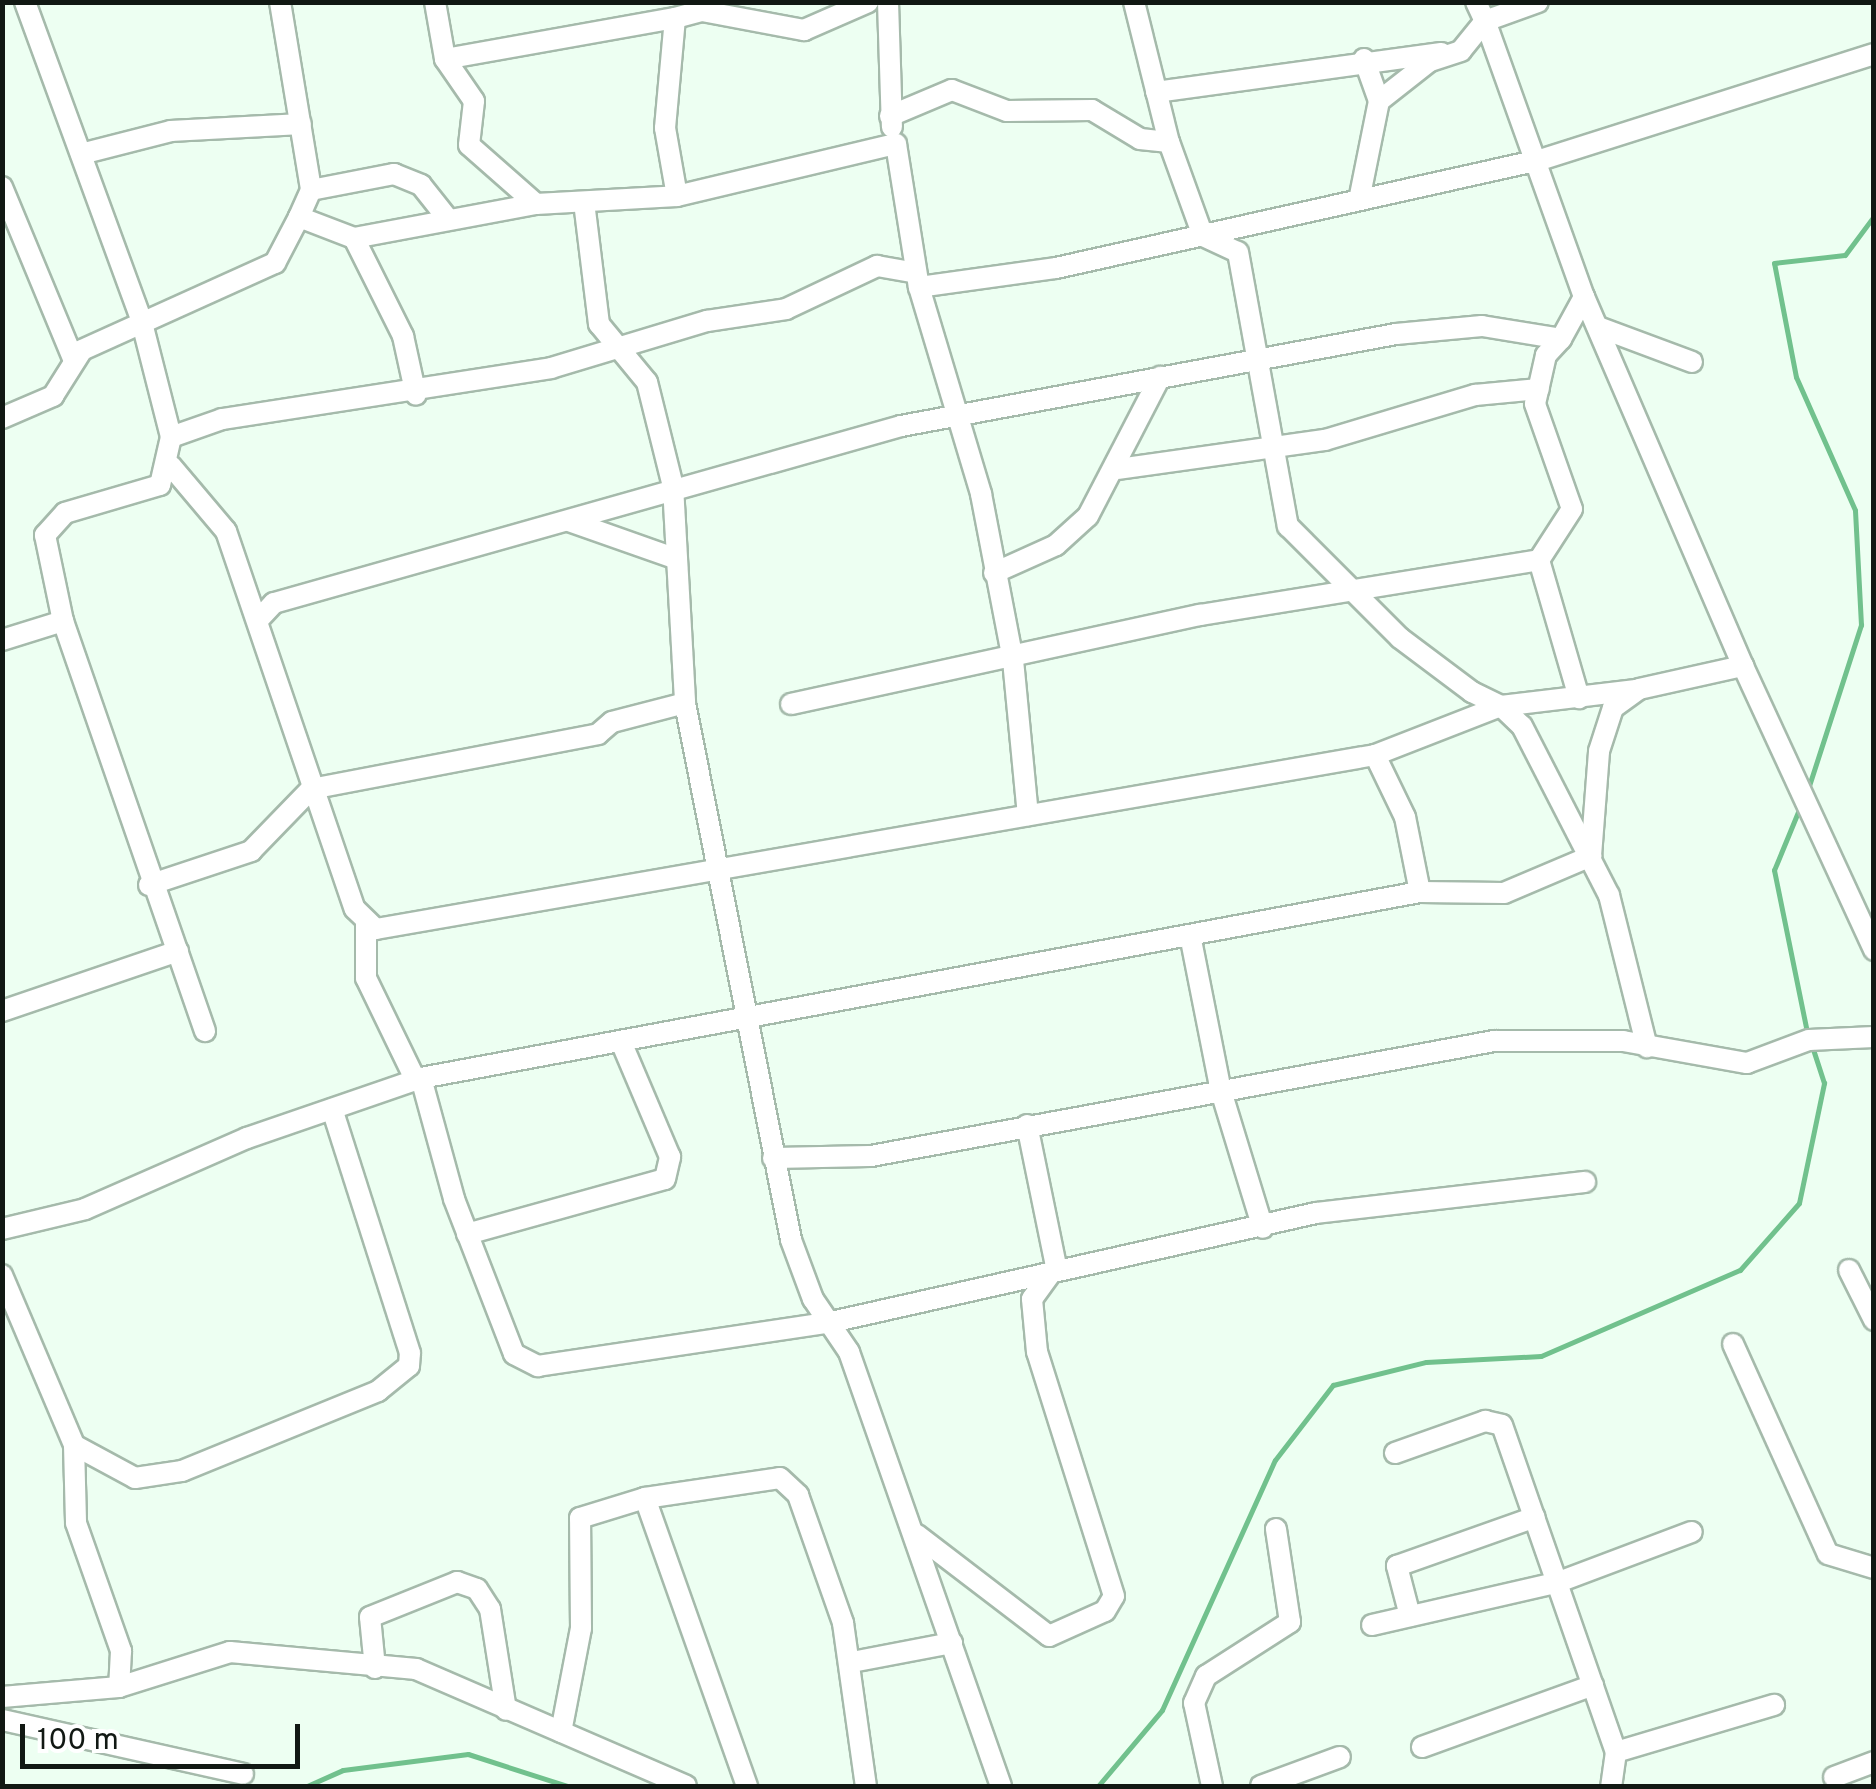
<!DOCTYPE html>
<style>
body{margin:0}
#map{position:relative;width:1876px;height:1789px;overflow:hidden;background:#edfff2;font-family:Overpass,sans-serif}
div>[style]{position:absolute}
.stream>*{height:5px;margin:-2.5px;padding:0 2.5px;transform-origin:2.5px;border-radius:2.5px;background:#71c18d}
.roads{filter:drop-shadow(2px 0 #a5baab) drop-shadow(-2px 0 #a5baab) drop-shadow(0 2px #a5baab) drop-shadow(0 -2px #a5baab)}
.minor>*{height:20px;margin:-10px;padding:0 10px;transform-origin:10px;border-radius:10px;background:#fff}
span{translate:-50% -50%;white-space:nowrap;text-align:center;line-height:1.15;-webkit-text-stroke:8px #fff;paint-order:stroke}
.frame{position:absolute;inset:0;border:5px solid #111813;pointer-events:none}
.scale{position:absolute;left:20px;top:1724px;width:280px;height:45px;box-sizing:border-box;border:5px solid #111813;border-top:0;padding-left:12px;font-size:30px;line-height:35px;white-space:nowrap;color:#111813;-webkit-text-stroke:8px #fff;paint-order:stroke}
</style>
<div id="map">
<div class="stream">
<i style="left:1807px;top:792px;width:176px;rotate:-72.1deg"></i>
<i style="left:1861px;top:625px;width:115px;rotate:-93deg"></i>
<i style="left:1855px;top:510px;width:145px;rotate:-113.9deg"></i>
<i style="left:1796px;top:377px;width:116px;rotate:-100.9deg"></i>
<i style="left:1774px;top:263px;width:71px;rotate:-6.4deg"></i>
<i style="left:1845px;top:255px;width:49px;rotate:-53.4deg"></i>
<i style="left:1800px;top:807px;width:68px;rotate:112.4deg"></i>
<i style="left:1774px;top:870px;width:170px;rotate:78.5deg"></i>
<i style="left:307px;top:1786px;width:39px;rotate:-24deg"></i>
<i style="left:343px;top:1770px;width:126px;rotate:-7.3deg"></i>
<i style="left:468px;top:1754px;width:104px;rotate:17.9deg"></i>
<i style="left:1098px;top:1786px;width:99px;rotate:-49.9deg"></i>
<i style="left:1162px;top:1710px;width:274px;rotate:-65.7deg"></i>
<i style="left:1275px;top:1460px;width:95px;rotate:-52.3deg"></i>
<i style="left:1333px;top:1385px;width:96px;rotate:-13.9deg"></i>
<i style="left:1426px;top:1362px;width:115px;rotate:-3deg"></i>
<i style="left:1541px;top:1356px;width:217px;rotate:-23.4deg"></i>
<i style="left:1740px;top:1270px;width:89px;rotate:-48.6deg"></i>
<i style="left:1799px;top:1203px;width:123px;rotate:-78.2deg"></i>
<i style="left:1824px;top:1083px;width:38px;rotate:-108deg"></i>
</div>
<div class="roads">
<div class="minor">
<i style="left:25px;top:2px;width:338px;rotate:69.9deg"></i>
<i style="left:141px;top:319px;width:122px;rotate:75.7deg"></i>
<i style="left:171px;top:437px;width:49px;rotate:102.9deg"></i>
<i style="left:160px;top:485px;width:99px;rotate:163.6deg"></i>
<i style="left:65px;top:513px;width:30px;rotate:132deg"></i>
<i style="left:45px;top:535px;width:88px;rotate:78.2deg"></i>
<i style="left:63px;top:621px;width:434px;rotate:70.9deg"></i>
<i style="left:280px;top:2px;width:191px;rotate:80.6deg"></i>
<i style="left:311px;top:190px;width:30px;rotate:114deg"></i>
<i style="left:435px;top:2px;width:58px;rotate:80deg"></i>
<i style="left:888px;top:2px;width:125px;rotate:88.2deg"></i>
<i style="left:1134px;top:2px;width:144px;rotate:76deg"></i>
<i style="left:1476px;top:2px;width:21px;rotate:65deg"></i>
<i style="left:1485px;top:21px;width:56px;rotate:-19.7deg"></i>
<i style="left:1364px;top:59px;width:45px;rotate:70.3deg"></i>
<i style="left:1156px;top:92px;width:288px;rotate:-7.8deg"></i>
<i style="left:890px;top:116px;width:67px;rotate:-22.8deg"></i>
<i style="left:952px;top:90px;width:59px;rotate:20.9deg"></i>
<i style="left:1007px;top:111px;width:85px;rotate:-0.7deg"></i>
<i style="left:1092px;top:110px;width:56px;rotate:31.1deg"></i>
<i style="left:1140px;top:139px;width:29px;rotate:6deg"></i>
<i style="left:1169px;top:142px;width:100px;rotate:70.1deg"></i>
<i style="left:1203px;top:236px;width:38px;rotate:25deg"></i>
<i style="left:1238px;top:252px;width:279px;rotate:79.7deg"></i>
<i style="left:1288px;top:526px;width:158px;rotate:45deg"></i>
<i style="left:1400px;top:638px;width:90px;rotate:36.9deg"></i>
<i style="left:1472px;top:692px;width:32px;rotate:26deg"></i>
<i style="left:1501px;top:706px;width:136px;rotate:-6.8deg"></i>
<i style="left:81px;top:154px;width:93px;rotate:-14.3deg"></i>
<i style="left:171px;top:131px;width:130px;rotate:-3.1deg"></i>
<i style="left:2px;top:187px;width:188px;rotate:67.5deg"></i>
<i style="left:311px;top:190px;width:85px;rotate:-10.9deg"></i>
<i style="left:394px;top:174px;width:29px;rotate:22deg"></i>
<i style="left:421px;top:185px;width:43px;rotate:51.5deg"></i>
<i style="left:677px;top:196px;width:69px;rotate:-100deg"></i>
<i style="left:665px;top:128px;width:110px;rotate:-84.8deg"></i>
<i style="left:675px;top:18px;width:28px;rotate:-15deg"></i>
<i style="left:702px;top:11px;width:104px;rotate:10.6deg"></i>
<i style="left:804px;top:30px;width:70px;rotate:-23.6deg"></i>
<i style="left:584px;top:202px;width:123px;rotate:83deg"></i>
<i style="left:599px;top:324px;width:75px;rotate:50.4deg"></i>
<i style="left:647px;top:382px;width:107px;rotate:76deg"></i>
<i style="left:673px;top:486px;width:217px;rotate:86.8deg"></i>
<i style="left:685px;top:703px;width:547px;rotate:78.83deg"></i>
<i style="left:791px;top:1240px;width:63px;rotate:69.6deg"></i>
<i style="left:813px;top:1299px;width:64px;rotate:55.8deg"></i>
<i style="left:849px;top:1352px;width:460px;rotate:70.7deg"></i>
<i style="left:536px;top:204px;width:89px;rotate:-138.6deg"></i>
<i style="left:469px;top:145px;width:44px;rotate:-83.5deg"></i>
<i style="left:474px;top:101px;width:51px;rotate:-124.6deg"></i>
<i style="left:445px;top:59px;width:234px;rotate:-10.1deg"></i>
<i style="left:354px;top:238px;width:110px;rotate:63.4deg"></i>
<i style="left:403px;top:336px;width:60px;rotate:77.6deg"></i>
<i style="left:919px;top:287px;width:138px;rotate:-7.9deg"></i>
<i style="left:1056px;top:268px;width:496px;rotate:-12.6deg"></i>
<i style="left:1540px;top:160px;width:350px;rotate:-17.6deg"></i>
<i style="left:1601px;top:328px;width:97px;rotate:20.5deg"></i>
<i style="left:1561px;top:339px;width:22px;rotate:133deg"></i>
<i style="left:1546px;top:355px;width:50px;rotate:102.7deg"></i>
<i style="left:1535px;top:404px;width:111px;rotate:70.6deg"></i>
<i style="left:1572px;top:509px;width:61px;rotate:122.9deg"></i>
<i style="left:1539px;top:560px;width:144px;rotate:73.8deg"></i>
<i style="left:2px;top:418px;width:56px;rotate:-23.3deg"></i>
<i style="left:53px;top:396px;width:54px;rotate:-57.8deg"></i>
<i style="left:82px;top:350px;width:212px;rotate:-24.3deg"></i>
<i style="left:275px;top:263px;width:52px;rotate:-62.4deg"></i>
<i style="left:299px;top:217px;width:59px;rotate:20.9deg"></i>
<i style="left:354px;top:238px;width:185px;rotate:-10.6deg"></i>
<i style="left:536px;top:204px;width:141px;rotate:-3.2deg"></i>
<i style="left:677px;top:196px;width:225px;rotate:-13.4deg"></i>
<i style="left:896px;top:144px;width:145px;rotate:80.9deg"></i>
<i style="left:919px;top:287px;width:216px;rotate:73.3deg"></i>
<i style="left:981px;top:494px;width:169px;rotate:79.1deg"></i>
<i style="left:1013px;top:660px;width:156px;rotate:84.5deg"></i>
<i style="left:171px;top:437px;width:54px;rotate:-19.4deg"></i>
<i style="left:222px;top:419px;width:333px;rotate:-8.8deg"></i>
<i style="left:551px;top:368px;width:163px;rotate:-16.8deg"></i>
<i style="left:707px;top:321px;width:80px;rotate:-8.6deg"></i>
<i style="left:786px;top:309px;width:101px;rotate:-25.3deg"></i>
<i style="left:877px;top:266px;width:39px;rotate:10deg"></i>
<i style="left:171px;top:466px;width:85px;rotate:49.8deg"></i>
<i style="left:226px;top:531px;width:399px;rotate:71.2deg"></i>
<i style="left:355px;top:909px;width:29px;rotate:44deg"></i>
<i style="left:376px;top:929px;width:1014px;rotate:-9.88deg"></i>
<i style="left:1375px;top:755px;width:69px;rotate:64.2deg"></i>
<i style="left:1405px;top:817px;width:76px;rotate:78.7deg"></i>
<i style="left:1118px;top:469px;width:209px;rotate:-8deg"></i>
<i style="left:1325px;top:440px;width:157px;rotate:-16.7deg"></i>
<i style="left:1475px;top:395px;width:64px;rotate:-5.4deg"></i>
<i style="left:569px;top:521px;width:114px;rotate:19.4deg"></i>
<i style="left:994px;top:573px;width:68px;rotate:-24.3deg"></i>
<i style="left:1056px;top:545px;width:43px;rotate:-42.2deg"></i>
<i style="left:1088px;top:516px;width:157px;rotate:-62.6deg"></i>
<i style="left:259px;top:619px;width:22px;rotate:-47deg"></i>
<i style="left:274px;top:603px;width:652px;rotate:-15.76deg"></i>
<i style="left:901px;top:426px;width:503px;rotate:-10.53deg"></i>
<i style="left:1396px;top:334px;width:86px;rotate:-5.3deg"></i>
<i style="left:1482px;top:326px;width:80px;rotate:9.3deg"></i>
<i style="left:1561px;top:339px;width:48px;rotate:-61.3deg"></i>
<i style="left:2px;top:640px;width:64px;rotate:-17.3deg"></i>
<i style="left:1743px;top:666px;width:313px;rotate:65.2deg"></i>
<i style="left:791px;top:704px;width:419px;rotate:-12.3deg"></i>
<i style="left:1200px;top:615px;width:343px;rotate:-9.2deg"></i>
<i style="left:1375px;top:755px;width:135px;rotate:-21.3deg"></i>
<i style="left:1501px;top:706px;width:29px;rotate:44deg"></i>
<i style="left:1522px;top:726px;width:190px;rotate:62.8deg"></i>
<i style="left:1609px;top:895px;width:157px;rotate:76deg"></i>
<i style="left:149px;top:885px;width:108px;rotate:-18.4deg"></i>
<i style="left:251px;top:851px;width:86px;rotate:-45.9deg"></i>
<i style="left:311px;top:789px;width:292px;rotate:-10.8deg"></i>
<i style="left:598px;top:734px;width:18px;rotate:-41deg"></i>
<i style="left:612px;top:722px;width:75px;rotate:-14.6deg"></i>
<i style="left:366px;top:923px;width:55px;rotate:90deg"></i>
<i style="left:366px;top:978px;width:114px;rotate:64.1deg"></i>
<i style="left:1191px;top:940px;width:154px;rotate:78.8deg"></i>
<i style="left:1221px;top:1091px;width:143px;rotate:73deg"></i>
<i style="left:2px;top:1011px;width:186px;rotate:-18.8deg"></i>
<i style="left:421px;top:1078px;width:125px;rotate:74.7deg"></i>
<i style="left:454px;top:1199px;width:166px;rotate:68.8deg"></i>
<i style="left:514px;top:1354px;width:27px;rotate:27deg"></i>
<i style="left:538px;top:1366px;width:292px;rotate:-8.5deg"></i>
<i style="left:827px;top:1323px;width:501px;rotate:-12.68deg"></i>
<i style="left:1316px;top:1213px;width:271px;rotate:-6.6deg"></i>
<i style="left:773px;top:1158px;width:98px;rotate:-1.2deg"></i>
<i style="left:871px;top:1156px;width:634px;rotate:-10.46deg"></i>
<i style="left:1494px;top:1041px;width:129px"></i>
<i style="left:1623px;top:1041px;width:126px;rotate:10.1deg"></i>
<i style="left:1747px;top:1063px;width:66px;rotate:-20.4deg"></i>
<i style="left:1809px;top:1040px;width:65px;rotate:-2.6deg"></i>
<i style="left:2px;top:1229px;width:85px;rotate:-13.5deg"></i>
<i style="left:85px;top:1209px;width:177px;rotate:-23.7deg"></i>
<i style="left:247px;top:1138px;width:184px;rotate:-19deg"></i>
<i style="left:421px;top:1078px;width:1016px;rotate:-10.55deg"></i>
<i style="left:1420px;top:892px;width:84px;rotate:0.7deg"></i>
<i style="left:1504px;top:893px;width:95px;rotate:-23deg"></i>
<i style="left:1591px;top:856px;width:105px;rotate:-85.6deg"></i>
<i style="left:1599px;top:751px;width:45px;rotate:-72deg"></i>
<i style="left:1613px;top:708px;width:32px;rotate:-36deg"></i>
<i style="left:1639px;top:689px;width:107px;rotate:-12.5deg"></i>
<i style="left:1743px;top:666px;width:402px;rotate:-113.3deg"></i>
<i style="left:1584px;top:297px;width:293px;rotate:-109.7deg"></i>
<i style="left:1485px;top:21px;width:38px;rotate:129deg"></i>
<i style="left:1461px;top:51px;width:33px;rotate:162deg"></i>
<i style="left:1430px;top:61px;width:65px;rotate:141.9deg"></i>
<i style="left:1379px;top:101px;width:96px;rotate:101.4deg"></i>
<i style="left:467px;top:1234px;width:205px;rotate:-15.5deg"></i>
<i style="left:665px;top:1179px;width:23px;rotate:-77deg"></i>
<i style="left:670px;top:1157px;width:123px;rotate:-113deg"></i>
<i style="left:1849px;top:1270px;width:56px;rotate:63.4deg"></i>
<i style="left:2px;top:1275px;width:185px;rotate:67deg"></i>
<i style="left:74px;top:1445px;width:69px;rotate:28.4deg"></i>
<i style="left:135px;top:1478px;width:48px;rotate:-8.5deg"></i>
<i style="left:182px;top:1471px;width:212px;rotate:-22.2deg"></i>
<i style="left:378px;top:1391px;width:40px;rotate:-39deg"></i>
<i style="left:409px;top:1366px;width:13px;rotate:-86deg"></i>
<i style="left:410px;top:1353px;width:256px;rotate:-107.7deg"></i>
<i style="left:1733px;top:1344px;width:230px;rotate:65.7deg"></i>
<i style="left:1828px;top:1554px;width:48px;rotate:16.9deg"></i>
<i style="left:74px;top:1445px;width:78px;rotate:88.5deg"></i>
<i style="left:76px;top:1523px;width:136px;rotate:70.6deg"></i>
<i style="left:121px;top:1651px;width:36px;rotate:93deg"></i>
<i style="left:1395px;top:1453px;width:96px;rotate:-19.6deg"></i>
<i style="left:1485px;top:1421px;width:17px;rotate:13deg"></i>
<i style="left:1502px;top:1425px;width:346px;rotate:70.8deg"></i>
<i style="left:1616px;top:1752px;width:34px;rotate:98deg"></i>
<i style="left:645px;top:1498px;width:306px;rotate:70.5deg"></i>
<i style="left:917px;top:1535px;width:166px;rotate:37.4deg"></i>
<i style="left:1049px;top:1636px;width:61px;rotate:-24.1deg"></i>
<i style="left:1105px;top:1611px;width:17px;rotate:-59deg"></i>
<i style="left:1114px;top:1596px;width:256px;rotate:-107.5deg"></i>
<i style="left:1037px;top:1352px;width:53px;rotate:-95.4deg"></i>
<i style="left:1032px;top:1299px;width:41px;rotate:-54deg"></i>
<i style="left:1056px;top:1266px;width:144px;rotate:-101.6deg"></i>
<i style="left:1410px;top:1616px;width:52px;rotate:-104.6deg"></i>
<i style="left:1397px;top:1566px;width:146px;rotate:-19.5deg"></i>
<i style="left:1372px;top:1625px;width:189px;rotate:-12.9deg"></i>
<i style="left:1556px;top:1583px;width:145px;rotate:-20.6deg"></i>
<i style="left:852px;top:1662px;width:102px;rotate:-10.8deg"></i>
<i style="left:375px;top:1668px;width:51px;rotate:-95.6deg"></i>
<i style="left:370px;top:1617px;width:94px;rotate:-21.9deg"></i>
<i style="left:457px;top:1582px;width:21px;rotate:19deg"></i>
<i style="left:477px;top:1589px;width:24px;rotate:57deg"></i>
<i style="left:490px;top:1609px;width:102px;rotate:81deg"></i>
<i style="left:2px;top:1697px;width:117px;rotate:-4.9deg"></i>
<i style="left:119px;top:1687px;width:116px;rotate:-17.5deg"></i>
<i style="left:230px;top:1652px;width:187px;rotate:5.2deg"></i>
<i style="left:416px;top:1669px;width:294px;rotate:23.4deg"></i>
<i style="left:2px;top:1720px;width:247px;rotate:12.6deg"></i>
<i style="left:561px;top:1732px;width:106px;rotate:-79.1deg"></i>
<i style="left:581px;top:1628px;width:110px;rotate:-90.5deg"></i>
<i style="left:580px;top:1518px;width:68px;rotate:-17.1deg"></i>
<i style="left:645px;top:1498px;width:136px;rotate:-8.4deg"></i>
<i style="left:780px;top:1478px;width:25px;rotate:43deg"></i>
<i style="left:798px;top:1495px;width:136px;rotate:70.6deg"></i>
<i style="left:843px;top:1623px;width:165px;rotate:82deg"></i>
<i style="left:1422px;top:1747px;width:182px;rotate:-19.9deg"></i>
<i style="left:1616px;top:1752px;width:165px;rotate:-16.6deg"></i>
<i style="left:1834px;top:1777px;width:43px;rotate:-20.6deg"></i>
<i style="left:1212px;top:1786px;width:85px;rotate:-102.2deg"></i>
<i style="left:1194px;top:1703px;width:30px;rotate:-66deg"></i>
<i style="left:1206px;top:1676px;width:100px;rotate:-32.7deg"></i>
<i style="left:1290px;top:1622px;width:94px;rotate:-98.6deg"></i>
<i style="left:1261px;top:1786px;width:84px;rotate:-20.2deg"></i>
</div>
</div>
<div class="frame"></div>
<div class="scale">100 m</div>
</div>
